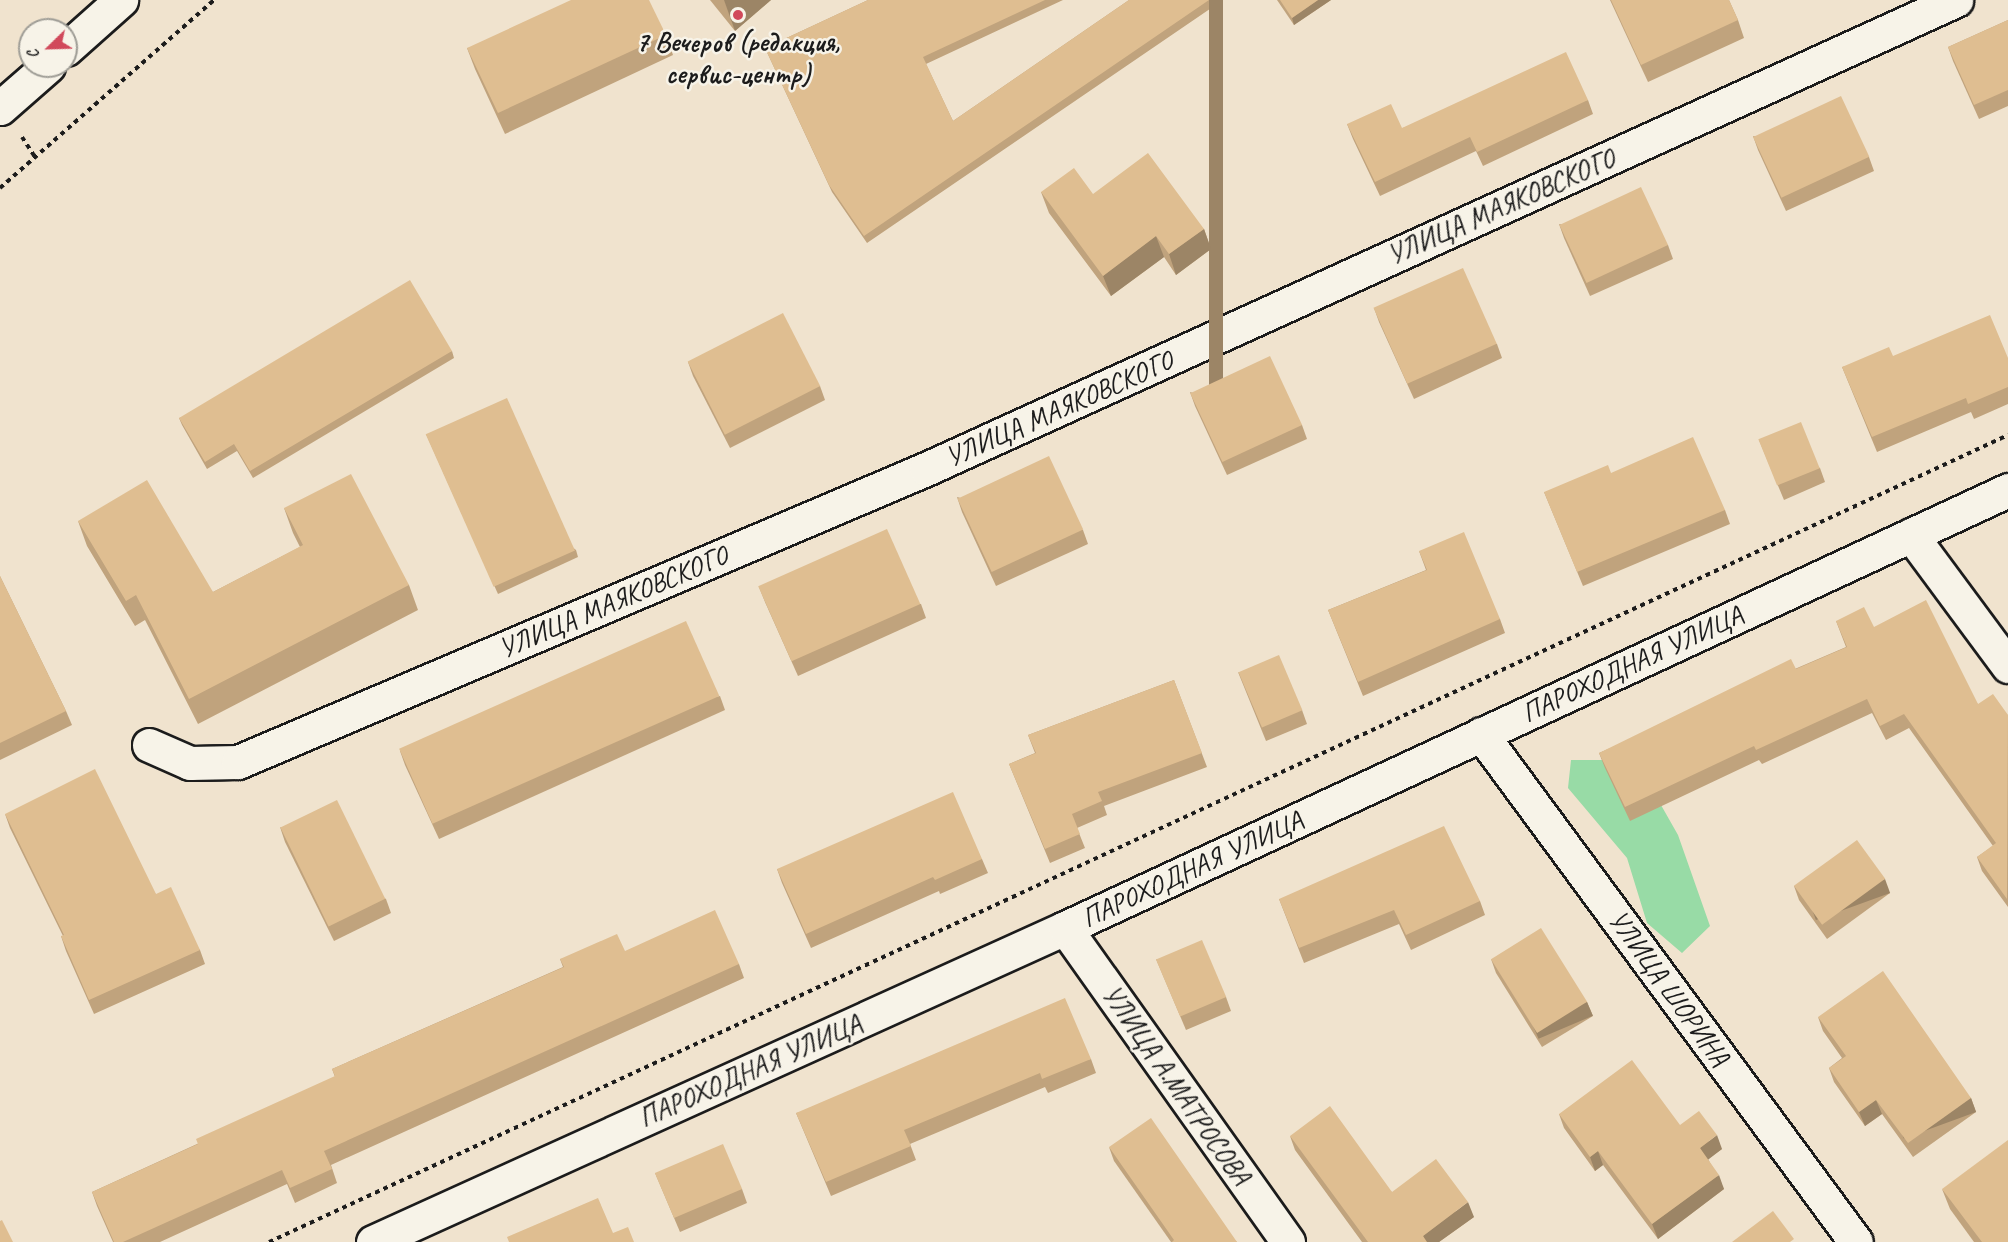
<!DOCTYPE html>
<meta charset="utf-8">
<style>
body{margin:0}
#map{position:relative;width:2008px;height:1242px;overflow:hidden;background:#f0e3ce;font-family:Caveat,sans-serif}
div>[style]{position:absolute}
.green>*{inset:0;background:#98dba6}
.path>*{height:4px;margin-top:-2px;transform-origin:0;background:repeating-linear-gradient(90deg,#1c1c1c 0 4.5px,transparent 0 9px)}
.roads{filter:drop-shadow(2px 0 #1c1c1c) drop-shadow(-2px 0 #1c1c1c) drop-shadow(0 2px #1c1c1c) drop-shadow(0 -2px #1c1c1c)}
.street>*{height:33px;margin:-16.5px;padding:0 16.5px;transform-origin:16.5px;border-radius:16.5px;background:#f7f3e8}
.secondary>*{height:33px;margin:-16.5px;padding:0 16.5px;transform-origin:16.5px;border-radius:16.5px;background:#f7f3e8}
.wall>*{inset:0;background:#c0a37d}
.shaded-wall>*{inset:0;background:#9c8566;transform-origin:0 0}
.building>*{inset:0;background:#dfbe91;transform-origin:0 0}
.dots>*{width:16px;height:16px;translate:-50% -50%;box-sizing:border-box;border:3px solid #f7f3e8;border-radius:50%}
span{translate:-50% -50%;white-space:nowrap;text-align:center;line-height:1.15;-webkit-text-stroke:5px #f7f3e8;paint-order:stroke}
.poi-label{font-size:28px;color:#1c1c1c;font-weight:700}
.street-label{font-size:28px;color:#1c1c1c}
.north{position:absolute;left:18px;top:18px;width:60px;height:60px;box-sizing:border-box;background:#f7f3e8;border:2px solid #9f9d96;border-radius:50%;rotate:247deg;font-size:16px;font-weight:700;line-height:24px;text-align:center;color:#1c1c1c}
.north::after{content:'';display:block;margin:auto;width:21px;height:27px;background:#d1495b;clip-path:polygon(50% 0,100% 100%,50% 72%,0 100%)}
</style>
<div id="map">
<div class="green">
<i style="clip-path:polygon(1571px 760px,1620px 760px,1657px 798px,1678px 835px,1710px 926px,1682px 953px,1647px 923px,1627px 858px,1568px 788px)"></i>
</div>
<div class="path">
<i style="left:22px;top:137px;width:24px;rotate:57deg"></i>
<i style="left:0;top:188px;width:285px;rotate:-41.3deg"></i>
<i style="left:269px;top:1242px;width:1917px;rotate:-24.89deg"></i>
</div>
<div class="roads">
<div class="street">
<i style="left:1911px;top:535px;width:163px;rotate:53.5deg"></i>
<i style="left:1481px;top:734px;width:631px;rotate:53.57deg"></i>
<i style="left:149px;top:745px;width:45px;rotate:23.7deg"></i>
<i style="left:190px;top:763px;width:48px;rotate:-1.2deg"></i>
<i style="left:238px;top:762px;width:748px;rotate:-23.07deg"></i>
<i style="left:926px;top:469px;width:1132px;rotate:-24.48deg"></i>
<i style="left:1065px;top:928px;width:385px;rotate:54.6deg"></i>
<i style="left:373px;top:1242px;width:760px;rotate:-24.41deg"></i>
<i style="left:1065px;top:928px;width:1040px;rotate:-24.91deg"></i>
</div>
<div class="secondary">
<i style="left:66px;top:49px;width:74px;rotate:-41.7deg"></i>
<i style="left:0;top:108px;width:64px;rotate:-41.2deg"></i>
</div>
</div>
<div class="wall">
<i style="clip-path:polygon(710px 0,771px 0,735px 31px)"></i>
<i style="clip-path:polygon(868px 0,1063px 0,926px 64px,953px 121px,1129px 0,1223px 0,867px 243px,832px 192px,765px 48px)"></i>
<i style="clip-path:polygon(1277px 0,1331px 0,1294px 25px)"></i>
<i style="clip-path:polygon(1610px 0,1729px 0,1738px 20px,1744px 38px,1648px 82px)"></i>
<i style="clip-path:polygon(2008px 20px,2008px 106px,1979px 119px,1953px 61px,1948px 47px)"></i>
<i style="clip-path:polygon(666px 35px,673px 55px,505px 134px,475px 69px,467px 48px)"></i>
<i style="clip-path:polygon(1588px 100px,1593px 114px,1483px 166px,1476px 151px,1380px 196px,1353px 139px,1347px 124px,1402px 128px)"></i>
<i style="clip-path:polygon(1753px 136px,1869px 157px,1874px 171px,1786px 211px,1758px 150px)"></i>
<i style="clip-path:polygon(1041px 192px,1093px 194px,1204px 229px,1211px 249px,1176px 275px,1164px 257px,1111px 296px,1049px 213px)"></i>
<i style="clip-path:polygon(1559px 224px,1668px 245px,1673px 259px,1590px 296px,1564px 238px)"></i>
<i style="clip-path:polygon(1374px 308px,1497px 344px,1502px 358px,1414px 399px,1379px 322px)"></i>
<i style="clip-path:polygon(452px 351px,454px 358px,253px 478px,237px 451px,207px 469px,182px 425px,179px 418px)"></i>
<i style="clip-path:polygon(1893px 356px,2008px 358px,2008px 404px,1974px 419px,1971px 412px,1877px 452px,1842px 367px)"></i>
<i style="clip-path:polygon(688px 362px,820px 386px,825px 400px,730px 448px,693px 376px)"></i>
<i style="clip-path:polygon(1190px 392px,1302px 425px,1307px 439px,1227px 475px,1195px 406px)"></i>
<i style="clip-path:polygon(426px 434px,576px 550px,578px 557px,498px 594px)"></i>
<i style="clip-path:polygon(1759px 440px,1820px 468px,1825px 482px,1784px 500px)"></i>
<i style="clip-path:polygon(1544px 492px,1725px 510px,1730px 524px,1583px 586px)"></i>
<i style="clip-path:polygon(957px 497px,1083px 530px,1088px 544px,996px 586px,962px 512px)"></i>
<i style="clip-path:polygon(284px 508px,409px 585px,418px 610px,198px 724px,145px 620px,135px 626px,87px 546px,78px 521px,213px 592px,300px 547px,293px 533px)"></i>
<i style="clip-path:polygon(1419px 551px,1500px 619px,1505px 633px,1363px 696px,1328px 610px,1426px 570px)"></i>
<i style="clip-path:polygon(0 576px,66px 711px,72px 725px,0 760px)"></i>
<i style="clip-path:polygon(759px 587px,921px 604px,926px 618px,798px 676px,765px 602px)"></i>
<i style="clip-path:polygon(1836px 621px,1874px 627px,1978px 704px,2008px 715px,2008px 907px,1982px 871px,1977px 857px,1993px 846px,1909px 728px,1886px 740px,1872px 713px,1762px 764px,1759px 760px,1630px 821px,1605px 768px,1599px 753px,1846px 647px)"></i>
<i style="clip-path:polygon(1238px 672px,1302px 710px,1307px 724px,1266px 741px)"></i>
<i style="clip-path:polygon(1174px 680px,1207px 767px,1104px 806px,1107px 815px,1077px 828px,1085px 848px,1050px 863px,1009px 764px,1035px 753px,1028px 735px)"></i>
<i style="clip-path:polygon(720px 696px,725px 710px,439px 839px,405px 765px,400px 751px)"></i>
<i style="clip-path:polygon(5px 814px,156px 894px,200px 950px,205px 964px,94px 1014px,66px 951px,61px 936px,63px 936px,10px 828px)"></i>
<i style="clip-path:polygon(280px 827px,386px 899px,391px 913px,334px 941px,285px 842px)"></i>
<i style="clip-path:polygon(982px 859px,988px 873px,940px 894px,939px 891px,811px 948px,782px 883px,777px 869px)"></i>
<i style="clip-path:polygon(1794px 886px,1890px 893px,1827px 939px,1799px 900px)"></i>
<i style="clip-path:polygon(1279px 899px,1480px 901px,1485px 915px,1411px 950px,1399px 924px,1304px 963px)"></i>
<i style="clip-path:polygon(625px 951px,739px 964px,744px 978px,331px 1165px,337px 1183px,295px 1203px,287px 1184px,160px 1242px,113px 1242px,97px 1206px,92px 1192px,197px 1144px,335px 1077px,332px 1069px,563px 967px,560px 959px)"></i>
<i style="clip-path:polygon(1156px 959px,1226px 997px,1231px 1011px,1186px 1030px)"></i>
<i style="clip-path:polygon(1491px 959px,1587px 1002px,1593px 1016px,1542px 1047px,1496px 973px)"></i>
<i style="clip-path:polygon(1818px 1017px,1971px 1098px,1976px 1112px,1913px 1157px,1882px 1114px,1865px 1126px,1834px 1082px,1829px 1068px,1842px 1058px,1823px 1031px)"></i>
<i style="clip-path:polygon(1091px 1059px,1096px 1073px,1048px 1093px,1045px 1087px,910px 1144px,916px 1160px,831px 1196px,796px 1113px)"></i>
<i style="clip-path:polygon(1559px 1114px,1680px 1125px,1722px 1149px,1708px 1159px,1724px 1189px,1658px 1239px,1603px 1165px,1595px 1171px,1564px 1128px)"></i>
<i style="clip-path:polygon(1290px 1136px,1392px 1192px,1474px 1217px,1439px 1242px,1362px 1242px,1295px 1150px)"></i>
<i style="clip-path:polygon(1109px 1147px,1237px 1242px,1171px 1242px,1114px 1161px)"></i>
<i style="clip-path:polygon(655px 1173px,742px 1189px,747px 1203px,680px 1232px)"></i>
<i style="clip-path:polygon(1942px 1189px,2008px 1242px,1974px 1242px,1950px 1209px)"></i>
</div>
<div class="shaded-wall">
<i style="clip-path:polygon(724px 0,771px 0,735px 31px)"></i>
<i style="left:1209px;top:0;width:14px;height:418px"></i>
<i style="clip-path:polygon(1318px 0,1331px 0,1294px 25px,1292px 18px)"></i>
<i style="clip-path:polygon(1204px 229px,1211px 249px,1176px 275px,1169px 254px)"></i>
<i style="clip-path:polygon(1156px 236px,1164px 257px,1111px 296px,1103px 276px)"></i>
<i style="left:1885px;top:879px;width:15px;height:79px;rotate:70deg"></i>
<i style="left:1587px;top:1002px;width:15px;height:59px;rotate:67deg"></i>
<i style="left:1971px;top:1098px;width:15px;height:77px;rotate:70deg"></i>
<i style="clip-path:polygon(1876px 1100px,1882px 1114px,1865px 1126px,1859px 1112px)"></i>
<i style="clip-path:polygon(1717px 1135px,1722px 1149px,1705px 1162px,1700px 1148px)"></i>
<i style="clip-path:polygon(1598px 1151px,1603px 1165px,1595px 1171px,1590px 1157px)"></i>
<i style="clip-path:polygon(1719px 1175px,1724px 1189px,1658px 1239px,1652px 1224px)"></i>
<i style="clip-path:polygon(1468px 1202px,1474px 1217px,1439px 1242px,1425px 1242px,1423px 1236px)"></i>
</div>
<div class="building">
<i style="clip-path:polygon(571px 0,649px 0,666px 35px,498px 113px,467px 48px)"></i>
<i style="clip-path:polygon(868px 0,1045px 0,923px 57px,953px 121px,1129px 0,1209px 0,864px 236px,829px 185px,765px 48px)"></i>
<i style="clip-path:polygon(1280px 0,1318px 0,1292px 18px)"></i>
<i style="clip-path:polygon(1611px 0,1729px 0,1738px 20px,1641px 65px)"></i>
<i style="clip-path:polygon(2008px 20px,2008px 90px,1974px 105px,1948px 47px)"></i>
<i style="clip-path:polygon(1566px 52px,1588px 100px,1477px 152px,1470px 137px,1375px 182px,1347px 124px,1391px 104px,1402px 128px)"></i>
<i style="left:1841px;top:96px;width:67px;height:97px;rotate:65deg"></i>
<i style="clip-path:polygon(1148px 153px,1204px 229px,1169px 254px,1156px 236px,1103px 276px,1041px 192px,1074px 168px,1093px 194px)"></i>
<i style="left:1641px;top:187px;width:64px;height:90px;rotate:65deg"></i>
<i style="left:1463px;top:268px;width:83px;height:98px;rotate:66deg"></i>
<i style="clip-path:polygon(410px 280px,452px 351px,250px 471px,234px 444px,205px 462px,179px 418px)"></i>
<i style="left:783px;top:313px;width:82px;height:107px;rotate:63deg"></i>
<i style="clip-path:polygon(1990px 315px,2008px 358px,2008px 387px,1968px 404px,1966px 398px,1872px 437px,1842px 367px,1889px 347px,1893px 356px)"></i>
<i style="left:1270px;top:356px;width:76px;height:88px;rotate:65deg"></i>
<i style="left:507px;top:398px;width:167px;height:89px;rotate:66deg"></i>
<i style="left:1801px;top:422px;width:50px;height:46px;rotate:68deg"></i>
<i style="clip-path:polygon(1693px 437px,1725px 510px,1577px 572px,1544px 492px,1608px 465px,1611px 473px)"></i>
<i style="left:1049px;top:456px;width:81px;height:101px;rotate:65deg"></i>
<i style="clip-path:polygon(351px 474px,409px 585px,189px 699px,136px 595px,126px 601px,78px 521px,147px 480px,213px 592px,303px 545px,284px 508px)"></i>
<i style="left:887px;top:529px;width:82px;height:141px;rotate:66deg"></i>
<i style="clip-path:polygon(1464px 532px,1500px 619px,1358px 682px,1328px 610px,1427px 570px,1419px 551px)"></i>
<i style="clip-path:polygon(0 576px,66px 711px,0 743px)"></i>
<i style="clip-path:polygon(1926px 600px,1978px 704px,1993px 694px,2008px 715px,2007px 899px,1977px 857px,1996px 843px,1904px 714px,1880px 726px,1867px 699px,1756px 750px,1754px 746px,1625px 807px,1599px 753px,1791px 659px,1796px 669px,1847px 647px,1836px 621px,1864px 607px,1874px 627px)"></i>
<i style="left:686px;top:621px;width:82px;height:314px;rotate:66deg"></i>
<i style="left:1279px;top:655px;width:60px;height:44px;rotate:67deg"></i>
<i style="clip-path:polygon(1174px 680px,1202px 753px,1098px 792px,1102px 801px,1072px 814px,1080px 834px,1045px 849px,1009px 764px,1036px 753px,1028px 735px)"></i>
<i style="clip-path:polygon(95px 769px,156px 894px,171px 887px,200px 950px,89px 1000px,61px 936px,64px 935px,5px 814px)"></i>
<i style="clip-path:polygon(953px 792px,982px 859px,935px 880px,933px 877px,806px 934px,777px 869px)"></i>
<i style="left:337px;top:800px;width:110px;height:63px;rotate:64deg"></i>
<i style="clip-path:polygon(1444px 826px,1480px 901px,1406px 935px,1394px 910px,1299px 948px,1279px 899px)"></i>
<i style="left:1857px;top:840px;width:48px;height:78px;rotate:54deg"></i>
<i style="clip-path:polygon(715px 910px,739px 964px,324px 1151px,332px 1169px,290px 1188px,282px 1170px,123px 1242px,114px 1242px,92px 1192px,198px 1144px,196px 1139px,335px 1076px,332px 1069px,564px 967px,560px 959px,617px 934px,625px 951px)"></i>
<i style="left:1541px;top:928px;width:87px;height:59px;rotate:58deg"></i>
<i style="left:1202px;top:940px;width:62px;height:50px;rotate:67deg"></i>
<i style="clip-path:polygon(1883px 971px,1971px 1098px,1908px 1143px,1876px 1100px,1859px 1112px,1829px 1068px,1846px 1056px,1818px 1017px)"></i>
<i style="clip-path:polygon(1065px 998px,1091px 1059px,1042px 1079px,1040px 1073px,904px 1130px,911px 1146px,826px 1182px,796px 1113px)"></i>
<i style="clip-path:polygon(1632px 1060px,1680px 1125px,1699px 1111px,1717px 1135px,1700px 1148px,1719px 1175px,1652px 1224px,1598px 1151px,1590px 1157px,1559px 1114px)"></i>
<i style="clip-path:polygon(1330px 1106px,1392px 1192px,1436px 1159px,1468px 1202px,1423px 1236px,1427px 1242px,1368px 1242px,1290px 1136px)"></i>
<i style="clip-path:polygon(1151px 1118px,1237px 1242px,1172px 1242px,1174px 1240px,1109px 1147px)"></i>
<i style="clip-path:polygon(2008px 1140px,2008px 1242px,1982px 1242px,1942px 1189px)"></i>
<i style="left:723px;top:1144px;width:49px;height:74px;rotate:67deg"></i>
<i style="clip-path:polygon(598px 1198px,613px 1233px,628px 1227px,634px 1242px,509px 1242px,507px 1237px)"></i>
<i style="clip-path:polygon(1773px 1211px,1794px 1239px,1790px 1242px,1732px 1242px)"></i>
<i style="clip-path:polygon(2px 1220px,13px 1242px,0 1242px,0 1221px)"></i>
</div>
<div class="dots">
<i style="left:738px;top:15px;background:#d1495b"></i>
</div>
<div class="poi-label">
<span style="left:738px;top:58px">7 Вечеров (редакция,<br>сервис-центр)</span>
</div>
<div class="street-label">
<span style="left:1501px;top:207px;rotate:-24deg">УЛИЦА МАЯКОВСКОГО</span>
<span style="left:1059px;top:409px;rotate:-24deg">УЛИЦА МАЯКОВСКОГО</span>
<span style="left:613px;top:602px;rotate:-23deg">УЛИЦА МАЯКОВСКОГО</span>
<span style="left:1632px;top:664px;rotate:-25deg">ПАРОХОДНАЯ УЛИЦА</span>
<span style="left:1192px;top:869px;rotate:-25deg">ПАРОХОДНАЯ УЛИЦА</span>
<span style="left:1669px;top:988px;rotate:54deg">УЛИЦА ШОРИНА</span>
<span style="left:750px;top:1071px;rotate:-24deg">ПАРОХОДНАЯ УЛИЦА</span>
<span style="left:1176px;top:1085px;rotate:55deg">УЛИЦА А.МАТРОСОВА</span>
</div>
<div class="north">С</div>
</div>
